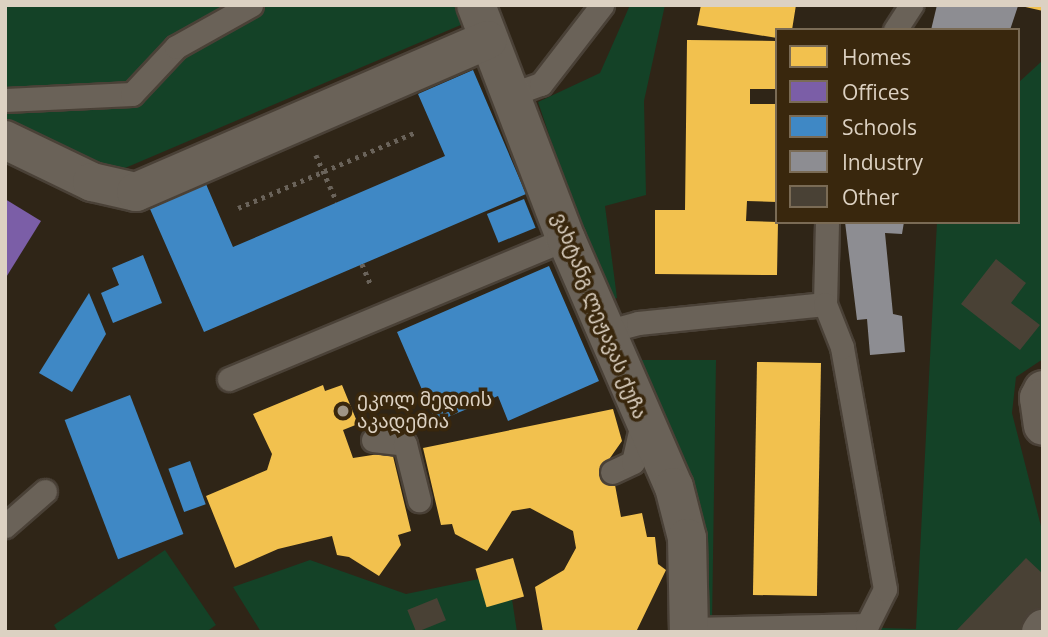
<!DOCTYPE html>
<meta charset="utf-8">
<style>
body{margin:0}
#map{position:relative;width:1048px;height:637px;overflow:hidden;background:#2f2517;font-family:"Open Sans","Noto Sans Georgian",sans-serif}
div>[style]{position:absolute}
.green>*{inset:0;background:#144227}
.homes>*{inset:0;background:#f2c14e;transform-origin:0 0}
.offices>*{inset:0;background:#7b5ea7}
.schools>*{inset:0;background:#3f88c5;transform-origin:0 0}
.industry>*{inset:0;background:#8d8d92}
.building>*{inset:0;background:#494135;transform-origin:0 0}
.path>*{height:4.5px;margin-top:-2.25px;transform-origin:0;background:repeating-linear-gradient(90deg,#6a635a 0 3.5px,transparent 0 8.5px)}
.roads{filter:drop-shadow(2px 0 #4a4137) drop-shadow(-2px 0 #4a4137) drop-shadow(0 2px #4a4137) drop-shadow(0 -2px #4a4137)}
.service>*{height:23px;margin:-11.5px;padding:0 11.5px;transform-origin:11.5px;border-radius:11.5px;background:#6a6258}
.minor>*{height:38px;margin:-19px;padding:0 19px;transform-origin:19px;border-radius:19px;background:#6a6258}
.dots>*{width:19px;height:19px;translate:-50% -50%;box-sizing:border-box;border:4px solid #39270d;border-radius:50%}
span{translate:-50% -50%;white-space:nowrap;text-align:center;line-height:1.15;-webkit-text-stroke:7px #39270d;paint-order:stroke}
.street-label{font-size:19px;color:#dcd1c2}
.poi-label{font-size:19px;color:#dcd1c2}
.left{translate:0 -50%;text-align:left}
.frame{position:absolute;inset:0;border:7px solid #dcd1c2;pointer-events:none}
.legend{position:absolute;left:775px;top:28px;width:245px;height:196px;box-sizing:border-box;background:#39270d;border:2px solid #7a6b55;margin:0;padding:9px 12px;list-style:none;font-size:21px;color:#dcd1c2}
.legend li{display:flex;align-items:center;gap:14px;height:35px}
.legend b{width:35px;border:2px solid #7a6b55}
</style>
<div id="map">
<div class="green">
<i style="clip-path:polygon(5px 5px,456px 5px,463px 24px,118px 171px,87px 171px,5px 129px)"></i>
<i style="clip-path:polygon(630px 5px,665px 5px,644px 101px,646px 195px,605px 206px,617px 298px,605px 301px,538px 102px,600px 73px)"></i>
<i style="clip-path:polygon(1043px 53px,1043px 359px,1016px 377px,1012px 413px,1043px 534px,1043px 574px,1035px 615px,1021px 632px,678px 632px,680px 495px,626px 360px,716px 360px,712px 623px,916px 629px,937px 222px,1018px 222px,1018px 83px,1042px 61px)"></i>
<i style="clip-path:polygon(165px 550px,216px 625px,206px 632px,58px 632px,54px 625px)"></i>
<i style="clip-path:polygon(310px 560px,406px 594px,508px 573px,517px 632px,261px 632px,233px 587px)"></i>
</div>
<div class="homes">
<i style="clip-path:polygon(701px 5px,796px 5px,792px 30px,777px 30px,777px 38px,697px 25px)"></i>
<i style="clip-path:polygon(1021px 5px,1043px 5px,1043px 11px,1021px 6px)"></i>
<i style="clip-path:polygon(687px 40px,776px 41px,776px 89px,750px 89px,750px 104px,777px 104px,777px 202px,747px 201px,746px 221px,778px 222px,777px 275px,655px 274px,655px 210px,685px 210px)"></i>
<i style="left:757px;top:362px;width:64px;height:233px;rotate:1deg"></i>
<i style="clip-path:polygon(323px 385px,325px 391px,342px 385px,358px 424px,343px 430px,353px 458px,392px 452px,411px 531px,398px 535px,401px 545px,379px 576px,349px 557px,337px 555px,332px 536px,278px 549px,235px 568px,206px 496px,267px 470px,272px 454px,253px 414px)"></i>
<i style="clip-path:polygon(613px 409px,622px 441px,610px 458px,621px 517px,642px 513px,647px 537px,655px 537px,658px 564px,666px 570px,636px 632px,543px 632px,535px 587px,564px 570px,576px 548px,573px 531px,530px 508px,512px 511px,487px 551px,455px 534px,452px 524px,441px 525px,423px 448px)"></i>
<i style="left:513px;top:558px;width:40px;height:39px;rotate:74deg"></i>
</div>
<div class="offices">
<i style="clip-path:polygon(5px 199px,41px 221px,5px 279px)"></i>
</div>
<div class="schools">
<i style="clip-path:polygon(473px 70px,526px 194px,204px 332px,150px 209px,206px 184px,233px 247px,445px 156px,418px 94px)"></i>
<i style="left:524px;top:199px;width:31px;height:40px;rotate:68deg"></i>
<i style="clip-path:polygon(143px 255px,162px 303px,113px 323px,101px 293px,119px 285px,112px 268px)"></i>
<i style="clip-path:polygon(549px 266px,599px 381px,508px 421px,498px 396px,436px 422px,397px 332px)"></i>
<i style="clip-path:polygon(89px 293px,106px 334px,72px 392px,39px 373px)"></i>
<i style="left:130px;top:395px;width:149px;height:70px;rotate:69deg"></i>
<i style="left:190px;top:461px;width:46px;height:23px;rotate:70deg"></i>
</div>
<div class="industry">
<i style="clip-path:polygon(937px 5px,1015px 5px,1018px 6px,1010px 30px,931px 30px)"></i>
<i style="clip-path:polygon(845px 222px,904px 222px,902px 234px,885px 233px,893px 314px,902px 316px,905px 352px,870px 355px,867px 319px,857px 320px)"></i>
</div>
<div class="building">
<i style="clip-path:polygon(996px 259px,1026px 283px,1011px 303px,1040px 325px,1020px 350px,961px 304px)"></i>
<i style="clip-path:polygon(1026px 558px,1043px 574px,1043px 610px,1022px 632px,955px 632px)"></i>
<i style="left:437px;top:598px;width:24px;height:32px;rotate:68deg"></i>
</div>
<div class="path">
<i style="left:316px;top:155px;width:51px;rotate:65.9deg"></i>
<i style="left:238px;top:208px;width:191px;rotate:-23.1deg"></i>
<i style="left:362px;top:264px;width:23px;rotate:67deg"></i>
</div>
<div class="roads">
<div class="service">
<i style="left:895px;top:30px;width:30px;rotate:-57deg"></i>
<i style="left:510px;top:95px;width:33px;rotate:-20deg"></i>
<i style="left:541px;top:84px;width:100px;rotate:-52.3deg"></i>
<i style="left:5px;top:100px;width:127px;rotate:-2.7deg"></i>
<i style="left:132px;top:94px;width:64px;rotate:-46.9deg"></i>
<i style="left:176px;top:47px;width:86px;rotate:-29.2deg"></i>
<i style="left:605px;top:332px;width:34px;rotate:-15deg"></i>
<i style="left:638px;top:323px;width:188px;rotate:-5.8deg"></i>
<i style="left:825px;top:304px;width:82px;rotate:-88.6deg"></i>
<i style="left:229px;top:379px;width:365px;rotate:-22.6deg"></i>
<i style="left:373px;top:440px;width:32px;rotate:7deg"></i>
<i style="left:405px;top:444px;width:58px;rotate:76deg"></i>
<i style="left:612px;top:472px;width:23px;rotate:-25deg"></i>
<i style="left:633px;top:462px;width:40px;rotate:-77deg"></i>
<i style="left:5px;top:526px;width:53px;rotate:-41.2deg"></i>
<i style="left:690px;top:629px;width:177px;rotate:-1.3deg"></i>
<i style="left:867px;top:625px;width:40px;rotate:-63.4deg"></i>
<i style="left:885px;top:589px;width:246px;rotate:-100.1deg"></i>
<i style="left:842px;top:347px;width:46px;rotate:-111.6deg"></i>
</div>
<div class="minor">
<i style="left:476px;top:5px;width:251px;rotate:69deg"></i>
<i style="left:566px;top:239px;width:270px;rotate:66.5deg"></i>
<i style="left:674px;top:487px;width:53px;rotate:75.7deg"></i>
<i style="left:687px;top:538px;width:94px;rotate:88.8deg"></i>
<i style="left:5px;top:140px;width:97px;rotate:25.8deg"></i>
<i style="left:92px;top:182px;width:45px;rotate:12.8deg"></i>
<i style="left:136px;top:192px;width:383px;rotate:-23.4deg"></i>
<i style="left:1043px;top:390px;width:9px;rotate:117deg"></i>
<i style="left:1039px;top:398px;width:28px;rotate:82deg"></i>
<i style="left:1041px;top:632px;width:4px;rotate:-56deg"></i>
</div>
</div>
<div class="dots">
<i style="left:343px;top:411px;background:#9f9586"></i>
</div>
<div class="street-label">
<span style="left:599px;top:316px;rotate:68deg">ვახტანგ ლეჟავას ქუჩა</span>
</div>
<div class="poi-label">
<span class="left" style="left:357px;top:411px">ეკოლ მედიის<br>აკადემია</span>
</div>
<div class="frame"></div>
<ul class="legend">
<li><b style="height:19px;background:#f2c14e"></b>Homes</li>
<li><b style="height:19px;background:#7b5ea7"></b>Offices</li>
<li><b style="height:19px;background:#3f88c5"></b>Schools</li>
<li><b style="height:19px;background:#8d8d92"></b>Industry</li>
<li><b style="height:19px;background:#494135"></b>Other</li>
</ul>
</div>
